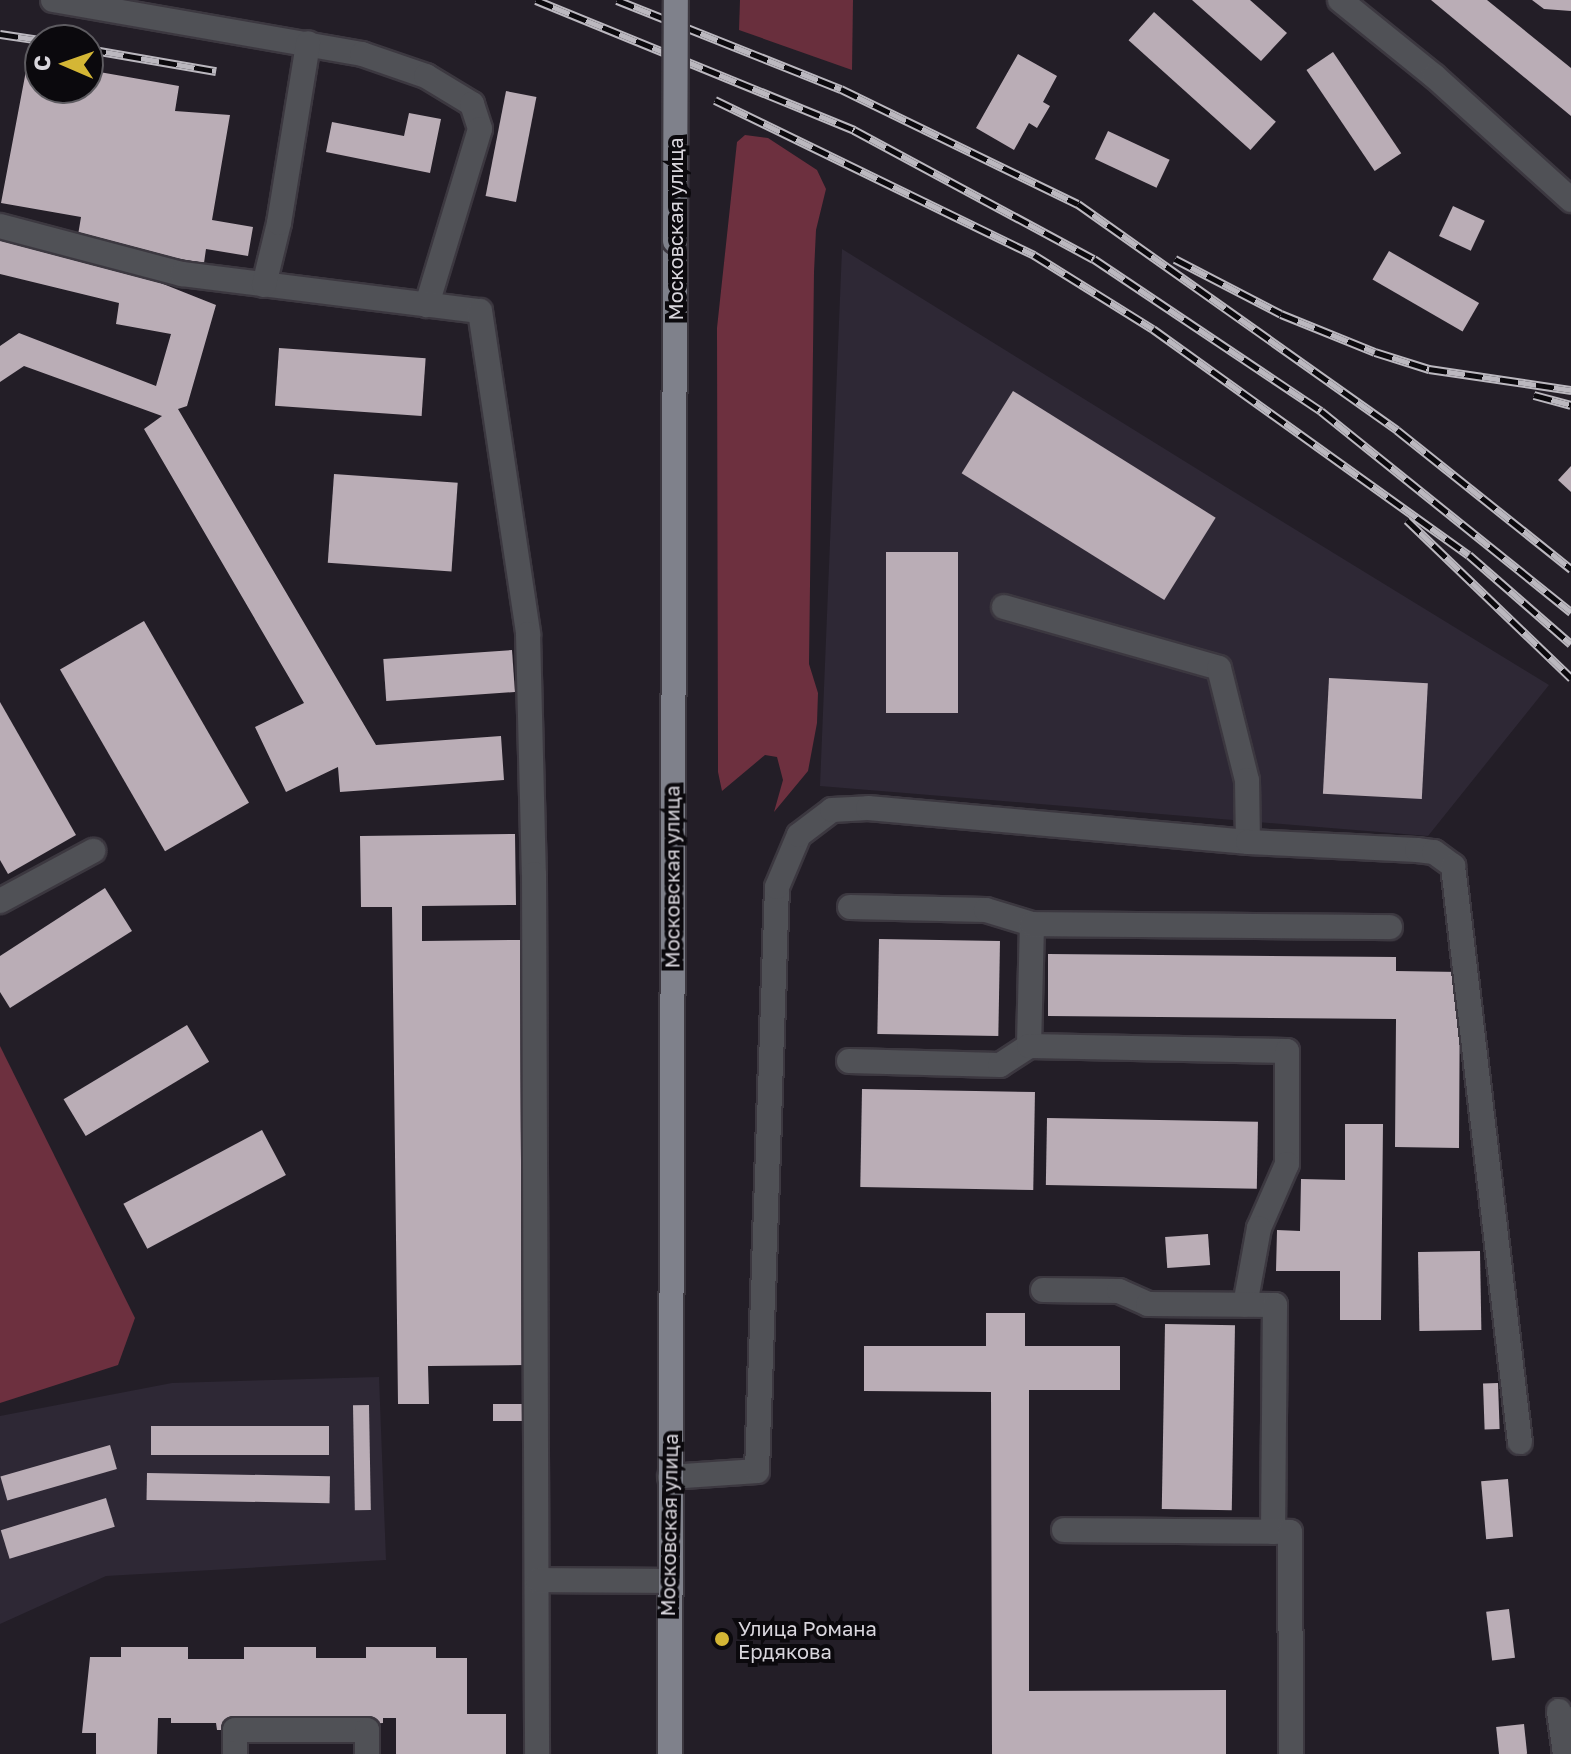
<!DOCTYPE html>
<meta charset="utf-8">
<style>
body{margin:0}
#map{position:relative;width:1571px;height:1754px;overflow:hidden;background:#231e27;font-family:"Golos Text",sans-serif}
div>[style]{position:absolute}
.built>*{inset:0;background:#2e2835}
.green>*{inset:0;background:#692f3d}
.forest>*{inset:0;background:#6d303f}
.building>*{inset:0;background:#baadb6;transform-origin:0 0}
.roads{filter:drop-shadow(2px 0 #3c3840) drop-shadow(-2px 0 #3c3840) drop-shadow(0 2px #3c3840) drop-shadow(0 -2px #3c3840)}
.minor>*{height:24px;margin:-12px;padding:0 12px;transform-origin:12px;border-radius:12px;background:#505156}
.major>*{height:24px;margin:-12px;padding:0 12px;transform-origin:12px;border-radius:12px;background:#7f818b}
.rail>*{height:9px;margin-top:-4.5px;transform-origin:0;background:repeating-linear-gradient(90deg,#0b090d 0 18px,#bbb8bf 0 36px);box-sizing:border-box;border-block:2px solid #bbb8bf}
.bridges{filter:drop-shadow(2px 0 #3c3840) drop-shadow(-2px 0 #3c3840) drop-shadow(0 2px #3c3840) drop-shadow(0 -2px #3c3840)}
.major-bridge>*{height:24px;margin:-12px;padding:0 12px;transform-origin:12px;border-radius:12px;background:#7f818b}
.dots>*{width:22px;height:22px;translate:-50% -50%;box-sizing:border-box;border:4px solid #0b090d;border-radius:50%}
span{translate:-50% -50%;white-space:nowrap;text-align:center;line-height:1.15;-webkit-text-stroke:8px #0b090d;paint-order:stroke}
.street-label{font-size:20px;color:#d9d6dd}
.poi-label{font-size:20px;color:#d9d6dd}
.left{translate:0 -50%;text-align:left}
.north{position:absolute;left:24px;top:24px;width:80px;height:80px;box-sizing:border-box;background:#0b090d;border:2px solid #5d5b60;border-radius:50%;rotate:272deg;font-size:22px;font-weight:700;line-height:32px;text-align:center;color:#d9d6dd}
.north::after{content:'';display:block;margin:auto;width:28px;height:36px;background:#d4b635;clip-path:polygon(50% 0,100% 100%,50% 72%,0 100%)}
</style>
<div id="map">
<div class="built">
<i style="clip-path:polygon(842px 249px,1231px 490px,1549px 685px,1428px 836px,820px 786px)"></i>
<i style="clip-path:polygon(379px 1377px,386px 1560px,106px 1576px,0 1624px,0 1416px,172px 1383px)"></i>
</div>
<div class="green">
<i style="clip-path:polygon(740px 0,853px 0,852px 70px,739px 30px)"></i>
</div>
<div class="forest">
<i style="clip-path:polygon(745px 135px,768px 138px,817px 170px,826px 189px,816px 230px,814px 272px,809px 664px,818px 693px,817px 723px,808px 771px,774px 812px,783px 780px,777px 757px,765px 755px,722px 791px,718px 772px,717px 328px,737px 142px)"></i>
<i style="clip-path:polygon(0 1046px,135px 1318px,118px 1365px,0 1403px)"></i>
</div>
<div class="building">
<i style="clip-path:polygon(1192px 0,1250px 0,1287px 33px,1261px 61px)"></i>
<i style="clip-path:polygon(1431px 0,1487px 0,1571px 68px,1571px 116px)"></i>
<i style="clip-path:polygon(1532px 0,1571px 0,1571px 11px,1544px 9px)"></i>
<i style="left:1154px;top:12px;width:164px;height:38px;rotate:42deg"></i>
<i style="left:1333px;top:52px;width:122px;height:32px;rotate:56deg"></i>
<i style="clip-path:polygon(1018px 54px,1057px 76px,1043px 102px,1050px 106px,1037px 128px,1029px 123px,1014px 150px,976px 128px)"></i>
<i style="clip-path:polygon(28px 60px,40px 62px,40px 88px,88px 88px,88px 70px,179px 86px,175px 111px,230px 115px,212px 220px,253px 227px,248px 256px,206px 249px,204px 263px,77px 241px,81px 217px,1px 203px)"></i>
<i style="left:506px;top:91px;width:31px;height:107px;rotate:11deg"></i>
<i style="clip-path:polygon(409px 113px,441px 119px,430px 173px,326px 152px,332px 122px,404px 136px)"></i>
<i style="left:1108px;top:131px;width:68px;height:31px;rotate:25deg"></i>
<i style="left:1453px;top:206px;width:35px;height:33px;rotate:25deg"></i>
<i style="clip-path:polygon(0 240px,138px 274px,216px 305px,187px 406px,178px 409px,376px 745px,501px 736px,504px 780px,340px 792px,338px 767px,286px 792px,255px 727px,304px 703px,144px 429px,162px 416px,24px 366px,0 382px,0 346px,19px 333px,156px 386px,171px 334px,116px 324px,119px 303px,0 274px)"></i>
<i style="left:1389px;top:251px;width:104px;height:33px;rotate:30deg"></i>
<i style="left:279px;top:348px;width:147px;height:58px;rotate:4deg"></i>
<i style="left:1013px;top:391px;width:239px;height:97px;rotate:32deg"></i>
<i style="clip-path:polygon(1571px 466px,1571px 492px,1558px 480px)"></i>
<i style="left:334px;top:474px;width:124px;height:89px;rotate:4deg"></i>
<i style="left:886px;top:552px;width:72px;height:161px"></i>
<i style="left:144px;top:621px;width:210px;height:97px;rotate:60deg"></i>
<i style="left:512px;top:650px;width:42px;height:129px;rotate:86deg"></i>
<i style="left:1329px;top:678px;width:99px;height:116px;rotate:3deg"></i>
<i style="clip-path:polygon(0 702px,76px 835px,8px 874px,0 860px)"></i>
<i style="clip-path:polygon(515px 834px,516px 905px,422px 906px,422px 941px,520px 940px,525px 1365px,428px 1366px,429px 1404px,398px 1404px,392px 907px,361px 907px,360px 836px)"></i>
<i style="clip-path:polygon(105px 888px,132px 931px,10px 1008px,0 992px,0 956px)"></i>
<i style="left:879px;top:939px;width:121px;height:95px;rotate:1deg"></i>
<i style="clip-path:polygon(1048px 954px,1396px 957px,1396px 971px,1460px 972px,1459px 1148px,1395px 1147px,1396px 1019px,1048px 1016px)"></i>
<i style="left:187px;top:1025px;width:43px;height:144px;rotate:59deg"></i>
<i style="left:862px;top:1089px;width:173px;height:98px;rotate:1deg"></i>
<i style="left:1047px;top:1118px;width:211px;height:67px;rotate:1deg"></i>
<i style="clip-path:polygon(1345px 1124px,1383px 1124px,1381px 1320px,1340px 1320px,1340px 1271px,1276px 1271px,1277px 1230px,1300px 1231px,1301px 1179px,1345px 1180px)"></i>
<i style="left:262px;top:1130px;width:51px;height:157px;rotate:62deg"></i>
<i style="left:1208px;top:1234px;width:31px;height:43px;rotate:86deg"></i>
<i style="left:1480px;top:1251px;width:79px;height:62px;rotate:89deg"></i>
<i style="clip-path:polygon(986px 1313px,1025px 1313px,1025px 1346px,1120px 1346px,1120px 1390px,1029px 1390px,1029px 1691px,1226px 1690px,1226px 1754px,992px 1754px,991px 1392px,864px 1391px,864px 1346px,986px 1346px)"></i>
<i style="left:1165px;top:1324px;width:70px;height:185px;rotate:1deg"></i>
<i style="left:1498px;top:1383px;width:46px;height:15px;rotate:88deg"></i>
<i style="left:530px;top:1404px;width:17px;height:37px;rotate:90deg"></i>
<i style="left:369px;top:1405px;width:105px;height:16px;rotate:89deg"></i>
<i style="left:329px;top:1426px;width:29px;height:178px;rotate:90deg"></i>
<i style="left:110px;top:1445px;width:25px;height:114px;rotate:74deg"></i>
<i style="left:147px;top:1473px;width:183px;height:27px;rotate:1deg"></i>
<i style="left:1508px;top:1479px;width:58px;height:27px;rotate:85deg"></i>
<i style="left:106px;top:1498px;width:30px;height:110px;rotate:73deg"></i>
<i style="left:1509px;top:1609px;width:49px;height:23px;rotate:83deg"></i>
<i style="clip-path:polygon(121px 1647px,188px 1647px,188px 1659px,244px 1659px,244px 1647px,316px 1647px,316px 1658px,366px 1658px,366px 1647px,436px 1647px,436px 1658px,467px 1658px,467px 1714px,506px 1714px,506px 1754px,396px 1754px,396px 1718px,383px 1718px,383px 1723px,301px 1728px,301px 1717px,256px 1717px,256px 1730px,217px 1730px,216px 1723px,171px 1723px,171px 1718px,158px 1718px,157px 1754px,96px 1754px,96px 1733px,82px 1733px,90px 1657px,121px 1657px)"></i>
<i style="left:1524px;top:1724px;width:30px;height:28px;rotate:84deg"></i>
</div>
<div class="roads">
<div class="minor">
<i style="left:53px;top:0;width:314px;rotate:9.9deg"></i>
<i style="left:362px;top:54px;width:68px;rotate:19deg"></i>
<i style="left:426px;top:76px;width:54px;rotate:31.3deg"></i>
<i style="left:472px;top:104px;width:26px;rotate:72deg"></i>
<i style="left:480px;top:129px;width:184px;rotate:106.8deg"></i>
<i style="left:1340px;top:0;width:121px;rotate:39deg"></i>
<i style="left:1434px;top:76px;width:185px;rotate:42.1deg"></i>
<i style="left:0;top:226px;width:188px;rotate:14.8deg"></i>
<i style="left:182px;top:274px;width:300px;rotate:7.1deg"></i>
<i style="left:480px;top:311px;width:327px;rotate:81.5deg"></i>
<i style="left:528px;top:634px;width:240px;rotate:88.6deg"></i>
<i style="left:534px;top:874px;width:880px;rotate:89.8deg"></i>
<i style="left:264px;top:285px;width:64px;rotate:-76.4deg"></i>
<i style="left:279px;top:223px;width:182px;rotate:-80.8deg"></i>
<i style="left:1004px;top:607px;width:223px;rotate:15.8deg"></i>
<i style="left:1219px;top:668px;width:115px;rotate:76deg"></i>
<i style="left:1247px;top:780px;width:62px;rotate:89.1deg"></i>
<i style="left:0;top:901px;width:106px;rotate:-28.3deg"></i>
<i style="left:850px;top:907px;width:136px;rotate:1.3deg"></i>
<i style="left:986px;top:910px;width:48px;rotate:16.9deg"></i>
<i style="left:1029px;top:1046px;width:122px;rotate:-88.6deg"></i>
<i style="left:1032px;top:924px;width:358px;rotate:0.5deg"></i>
<i style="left:849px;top:1061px;width:151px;rotate:1.5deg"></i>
<i style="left:1000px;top:1065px;width:35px;rotate:-33deg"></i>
<i style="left:1029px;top:1046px;width:258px;rotate:1.1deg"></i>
<i style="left:1287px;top:1051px;width:113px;rotate:90deg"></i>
<i style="left:1287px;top:1164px;width:70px;rotate:113.6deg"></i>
<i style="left:1259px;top:1228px;width:78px;rotate:100.3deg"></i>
<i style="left:1043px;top:1290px;width:76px;rotate:0.8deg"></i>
<i style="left:1119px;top:1291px;width:32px;rotate:24deg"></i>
<i style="left:1148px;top:1304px;width:127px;rotate:0.5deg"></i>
<i style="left:1275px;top:1305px;width:227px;rotate:90.5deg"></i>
<i style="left:670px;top:1477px;width:87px;rotate:-3.9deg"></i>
<i style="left:757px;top:1471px;width:584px;rotate:-88.04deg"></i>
<i style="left:777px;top:887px;width:56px;rotate:-67.1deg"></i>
<i style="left:799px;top:835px;width:41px;rotate:-37.1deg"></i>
<i style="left:832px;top:810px;width:36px;rotate:-3deg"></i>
<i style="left:868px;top:808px;width:382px;rotate:5.1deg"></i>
<i style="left:1248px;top:842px;width:169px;rotate:2.7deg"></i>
<i style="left:1417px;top:850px;width:17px;rotate:7deg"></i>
<i style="left:1434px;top:852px;width:24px;rotate:36deg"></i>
<i style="left:1453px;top:866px;width:580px;rotate:83.37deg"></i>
<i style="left:1064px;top:1530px;width:226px;rotate:0.5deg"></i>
<i style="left:1290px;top:1532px;width:222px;rotate:89.7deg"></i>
<i style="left:538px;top:1580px;width:129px;rotate:0.4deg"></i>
<i style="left:1559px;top:1711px;width:43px;rotate:82.1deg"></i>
<i style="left:235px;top:1754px;width:24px;rotate:-90deg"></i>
<i style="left:235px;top:1730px;width:132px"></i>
<i style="left:367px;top:1730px;width:24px;rotate:90deg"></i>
</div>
<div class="major">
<i style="left:670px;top:1754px;width:1513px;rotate:-89.81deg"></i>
</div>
</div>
<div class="rail">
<i style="left:536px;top:0;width:344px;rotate:22.2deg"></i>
<i style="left:854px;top:130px;width:272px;rotate:28.3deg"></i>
<i style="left:1094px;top:259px;width:273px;rotate:33.8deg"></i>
<i style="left:1321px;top:411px;width:321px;rotate:38.8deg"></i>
<i style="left:617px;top:0;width:241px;rotate:21.7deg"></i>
<i style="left:841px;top:89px;width:263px;rotate:25.9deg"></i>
<i style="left:1078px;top:204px;width:391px;rotate:35.3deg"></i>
<i style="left:1397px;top:430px;width:223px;rotate:38.6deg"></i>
<i style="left:0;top:34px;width:40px;rotate:8.5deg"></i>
<i style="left:88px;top:49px;width:130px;rotate:9.8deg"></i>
<i style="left:715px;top:100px;width:355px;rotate:25.9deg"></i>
<i style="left:1034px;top:255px;width:140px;rotate:31.9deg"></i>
<i style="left:1153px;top:329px;width:388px;rotate:35.6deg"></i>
<i style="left:1469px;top:555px;width:135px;rotate:41.1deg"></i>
<i style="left:1175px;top:259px;width:119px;rotate:27.4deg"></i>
<i style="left:1281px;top:314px;width:101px;rotate:22deg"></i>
<i style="left:1375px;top:352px;width:57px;rotate:17.5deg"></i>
<i style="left:1429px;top:369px;width:144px;rotate:8.4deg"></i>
<i style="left:1534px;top:395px;width:38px;rotate:15deg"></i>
<i style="left:1407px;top:520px;width:228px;rotate:43.9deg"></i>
</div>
<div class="bridges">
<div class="major-bridge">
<i style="left:675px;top:241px;width:241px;rotate:-89.8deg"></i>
</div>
</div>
<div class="dots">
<i style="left:722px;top:1639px;background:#d4b635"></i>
</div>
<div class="street-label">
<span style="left:675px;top:229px;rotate:-90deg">Московская улица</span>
<span style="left:672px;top:877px;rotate:-90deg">Московская улица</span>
<span style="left:669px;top:1525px;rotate:-89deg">Московская улица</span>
</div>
<div class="poi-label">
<span class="left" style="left:738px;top:1640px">Улица Романа<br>Ердякова</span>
</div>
<div class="north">С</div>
</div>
